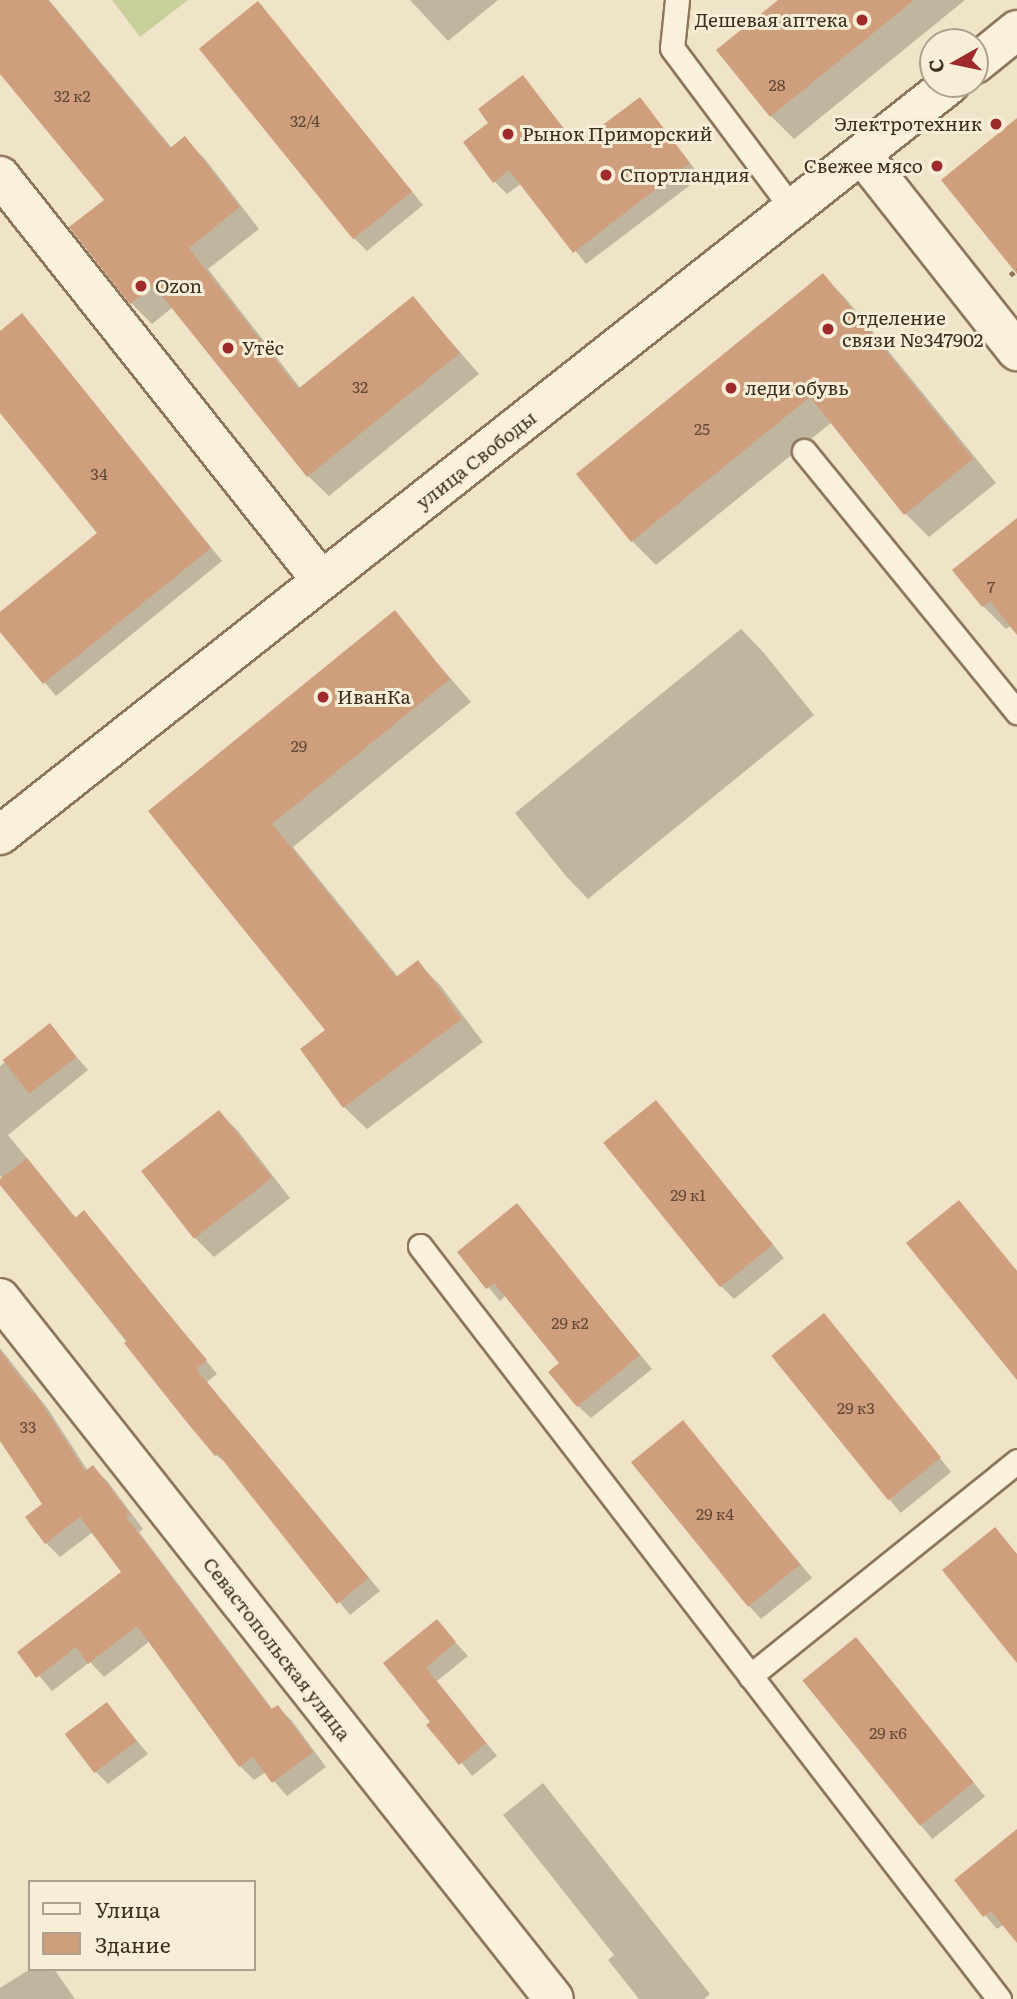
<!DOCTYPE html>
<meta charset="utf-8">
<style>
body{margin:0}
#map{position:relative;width:1017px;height:1999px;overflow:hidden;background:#f0e4c8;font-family:Literata,serif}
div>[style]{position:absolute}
.green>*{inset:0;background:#c9cf9b}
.shadow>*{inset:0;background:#0003;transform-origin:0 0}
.building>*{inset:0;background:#cf9f7d;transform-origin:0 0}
.path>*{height:4.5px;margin-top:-2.25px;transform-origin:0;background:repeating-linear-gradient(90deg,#8d765c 0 5px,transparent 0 8.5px)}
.roads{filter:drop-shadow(2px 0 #8d765c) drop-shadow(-2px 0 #8d765c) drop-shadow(0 2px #8d765c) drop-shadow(0 -2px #8d765c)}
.service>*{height:23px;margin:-11.5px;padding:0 11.5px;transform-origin:11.5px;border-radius:11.5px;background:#faf1dc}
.minor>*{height:38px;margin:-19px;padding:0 19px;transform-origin:19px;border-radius:19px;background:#faf1dc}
.secondary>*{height:38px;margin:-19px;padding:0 19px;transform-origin:19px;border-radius:19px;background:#faf1dc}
.dots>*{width:19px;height:19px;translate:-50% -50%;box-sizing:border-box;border:4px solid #f7eed8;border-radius:50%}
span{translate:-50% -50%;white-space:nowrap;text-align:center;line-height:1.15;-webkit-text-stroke:6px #f7eed8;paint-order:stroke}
.number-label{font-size:16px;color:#624a37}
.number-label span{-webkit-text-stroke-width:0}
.poi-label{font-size:19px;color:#3d2e20}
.right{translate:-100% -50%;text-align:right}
.left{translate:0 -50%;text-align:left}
.street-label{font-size:19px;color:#3d2e20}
.legend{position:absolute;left:28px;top:1880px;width:228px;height:91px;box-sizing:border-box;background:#f7eed8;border:2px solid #ada18e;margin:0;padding:9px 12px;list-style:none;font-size:21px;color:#3d2e20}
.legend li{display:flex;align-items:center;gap:14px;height:35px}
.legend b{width:35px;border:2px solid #ada18e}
.north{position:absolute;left:919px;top:28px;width:70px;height:70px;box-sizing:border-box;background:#f7eed8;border:2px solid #ada18e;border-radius:50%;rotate:261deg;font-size:19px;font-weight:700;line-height:28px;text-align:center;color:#3d2e20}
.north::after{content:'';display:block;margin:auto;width:24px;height:32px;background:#9e2a2b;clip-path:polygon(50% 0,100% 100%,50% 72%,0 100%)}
</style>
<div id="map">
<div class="green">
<i style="clip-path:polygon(112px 0,188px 0,140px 37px)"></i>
</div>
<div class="shadow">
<i style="clip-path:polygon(0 0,49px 0,172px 148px,185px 139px,205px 159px,259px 229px,208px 269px,301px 389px,413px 298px,479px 374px,329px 496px,308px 476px,173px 307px,152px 324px,131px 303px,71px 228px,106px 200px,0 71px)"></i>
<i style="clip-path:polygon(410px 0,498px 0,448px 41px)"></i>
<i style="clip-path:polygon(780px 0,965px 0,794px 139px,771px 116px)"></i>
<i style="clip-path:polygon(258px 4px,423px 205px,367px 251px,354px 238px)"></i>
<i style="clip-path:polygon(523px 77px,578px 146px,640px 99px,701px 177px,586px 264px,522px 183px,507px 194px,494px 181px,491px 123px)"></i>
<i style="clip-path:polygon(823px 275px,846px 299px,996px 483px,929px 537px,906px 514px,832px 422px,656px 565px,632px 541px,578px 474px)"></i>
<i style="clip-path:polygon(34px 328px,222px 561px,56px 696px,0 629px,0 614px,100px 533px,0 410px,0 333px)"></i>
<i style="clip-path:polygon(1017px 528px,1017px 632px,1012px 625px,1006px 629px,983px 606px)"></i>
<i style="clip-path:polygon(394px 613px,471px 702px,293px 847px,398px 977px,418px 963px,440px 985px,483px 1042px,367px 1129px,344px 1107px,327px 1031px,150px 812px)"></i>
<i style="clip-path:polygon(741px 629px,764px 653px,814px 715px,588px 899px,565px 875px,515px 813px)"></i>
<i style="clip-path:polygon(49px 1025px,88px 1070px,8px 1135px,77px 1219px,84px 1213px,96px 1225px,177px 1324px,217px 1374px,207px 1382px,380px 1591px,350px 1615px,230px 1466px,216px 1455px,0 1182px,3px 1179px,0 1176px,0 1066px)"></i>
<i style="clip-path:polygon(656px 1102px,784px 1258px,734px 1299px,722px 1287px)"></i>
<i style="clip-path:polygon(219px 1112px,238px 1131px,290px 1198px,214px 1257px,195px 1238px)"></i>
<i style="clip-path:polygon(959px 1202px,1017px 1271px,1017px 1377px)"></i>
<i style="clip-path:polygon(517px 1205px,652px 1369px,591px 1418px,578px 1406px,562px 1364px,506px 1295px,500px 1301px,459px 1252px)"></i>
<i style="left:824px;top:1315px;width:202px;height:65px;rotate:51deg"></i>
<i style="clip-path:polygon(0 1348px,48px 1409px,88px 1471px,93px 1467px,108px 1482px,143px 1529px,139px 1532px,273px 1710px,278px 1707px,292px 1721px,326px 1767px,287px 1796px,266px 1772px,254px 1780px,240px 1766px,150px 1641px,104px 1677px,90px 1662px,52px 1691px,19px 1652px,123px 1572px,93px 1532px,60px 1557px,46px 1543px,44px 1505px,0 1438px)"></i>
<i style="clip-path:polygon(683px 1422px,812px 1578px,761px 1619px,749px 1606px)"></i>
<i style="clip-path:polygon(437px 1622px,468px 1656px,437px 1681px,497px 1756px,472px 1776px,385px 1663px)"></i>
<i style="left:868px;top:1652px;width:186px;height:68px;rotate:51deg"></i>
<i style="clip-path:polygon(107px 1704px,148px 1754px,108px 1784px,95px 1771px)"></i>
<i style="clip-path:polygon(543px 1783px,710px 1994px,704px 1999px,639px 1999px,608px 1960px,614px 1955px,503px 1815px)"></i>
<i style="clip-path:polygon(1017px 1836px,1017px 1940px,1004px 1924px,997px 1929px,956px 1881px)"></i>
<i style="clip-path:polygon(30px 1969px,54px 1969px,75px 1999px,0 1999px,0 1988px)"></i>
</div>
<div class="building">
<i style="clip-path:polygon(0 0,48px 0,170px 148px,185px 136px,240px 207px,189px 248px,298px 389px,413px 296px,460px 353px,307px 477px,154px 286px,130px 304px,69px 227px,104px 200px,0 74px)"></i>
<i style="clip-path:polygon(778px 0,914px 0,770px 117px,716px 50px)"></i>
<i style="left:258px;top:1px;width:245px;height:76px;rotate:51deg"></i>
<i style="clip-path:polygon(523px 75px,576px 145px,640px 97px,690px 163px,573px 253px,509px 170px,493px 183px,463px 142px,488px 123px,478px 109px)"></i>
<i style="clip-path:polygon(1017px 118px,1017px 274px,941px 180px)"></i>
<i style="clip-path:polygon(823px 273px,973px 459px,904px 515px,810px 397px,631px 542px,576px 474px)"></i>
<i style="clip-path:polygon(22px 313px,211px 548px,43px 684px,0 632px,0 612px,97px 533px,0 413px,0 331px)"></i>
<i style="clip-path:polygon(1017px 518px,1017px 635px,990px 601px,982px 607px,952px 570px)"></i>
<i style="clip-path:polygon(395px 610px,450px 679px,272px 824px,396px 977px,418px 960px,462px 1019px,343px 1108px,300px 1049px,325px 1030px,148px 811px)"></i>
<i style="left:50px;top:1023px;width:43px;height:60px;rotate:52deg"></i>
<i style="left:656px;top:1100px;width:186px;height:68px;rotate:51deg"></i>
<i style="left:219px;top:1110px;width:86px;height:99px;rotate:52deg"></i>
<i style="clip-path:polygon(27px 1158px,75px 1218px,84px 1210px,165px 1310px,207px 1360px,196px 1369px,369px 1578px,337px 1604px,218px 1454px,215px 1456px,185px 1420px,124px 1343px,127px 1341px,0 1185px,0 1179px)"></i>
<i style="clip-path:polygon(959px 1200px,1017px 1271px,1017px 1380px,906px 1243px)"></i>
<i style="clip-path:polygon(517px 1203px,640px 1355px,577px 1407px,548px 1372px,559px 1363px,494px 1283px,486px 1289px,457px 1252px)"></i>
<i style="left:824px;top:1313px;width:186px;height:68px;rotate:51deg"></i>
<i style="clip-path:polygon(0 1351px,32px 1394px,34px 1392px,85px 1471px,93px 1465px,130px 1514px,126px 1517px,271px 1709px,278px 1705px,313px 1752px,272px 1783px,253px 1757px,239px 1767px,137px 1626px,88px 1664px,76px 1647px,36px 1678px,17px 1652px,121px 1572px,80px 1517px,45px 1544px,25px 1517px,42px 1504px,0 1441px)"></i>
<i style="left:683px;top:1420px;width:186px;height:67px;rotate:51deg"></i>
<i style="clip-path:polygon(995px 1527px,1017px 1554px,1017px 1663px,942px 1570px)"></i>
<i style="clip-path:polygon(437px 1619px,456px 1642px,426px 1668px,486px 1743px,459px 1765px,426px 1725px,430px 1722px,383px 1663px)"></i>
<i style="left:856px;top:1637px;width:187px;height:69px;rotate:51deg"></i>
<i style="left:107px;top:1702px;width:49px;height:53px;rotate:53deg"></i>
<i style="clip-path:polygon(1017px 1829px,1017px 1943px,991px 1911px,983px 1917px,954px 1880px)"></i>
</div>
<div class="path">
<i style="left:1010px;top:275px;width:9px;rotate:-36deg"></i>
</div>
<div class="roads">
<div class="service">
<i style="left:677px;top:0;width:48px;rotate:95.9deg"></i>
<i style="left:672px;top:48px;width:202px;rotate:53.2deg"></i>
<i style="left:804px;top:451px;width:337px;rotate:50.8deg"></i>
<i style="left:420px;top:1246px;width:950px;rotate:52.44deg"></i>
<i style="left:750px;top:1676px;width:343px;rotate:-38.8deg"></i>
</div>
<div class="minor">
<i style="left:862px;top:155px;width:250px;rotate:51.7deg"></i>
<i style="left:0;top:176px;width:517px;rotate:51.51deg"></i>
<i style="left:0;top:1298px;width:893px;rotate:51.68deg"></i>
</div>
<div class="secondary">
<i style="left:975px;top:64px;width:54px;rotate:-39deg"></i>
<i style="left:0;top:835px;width:1211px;rotate:-38.33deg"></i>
</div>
</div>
<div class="dots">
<i style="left:862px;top:20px;background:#9e2a2b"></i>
<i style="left:996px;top:124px;background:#9e2a2b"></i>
<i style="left:508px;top:134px;background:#9e2a2b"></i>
<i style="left:937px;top:166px;background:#9e2a2b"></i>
<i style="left:606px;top:175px;background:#9e2a2b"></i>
<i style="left:141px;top:286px;background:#9e2a2b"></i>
<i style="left:828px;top:329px;background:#9e2a2b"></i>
<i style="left:228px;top:348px;background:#9e2a2b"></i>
<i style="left:731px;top:388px;background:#9e2a2b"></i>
<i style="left:323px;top:697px;background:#9e2a2b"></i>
</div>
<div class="number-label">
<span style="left:777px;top:84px">28</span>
<span style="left:72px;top:95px">32 к2</span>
<span style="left:305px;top:120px">32/4</span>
<span style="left:360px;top:386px">32</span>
<span style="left:702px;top:428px">25</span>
<span style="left:99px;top:473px">34</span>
<span style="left:991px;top:586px">7</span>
<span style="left:299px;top:745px">29</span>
<span style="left:688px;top:1194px">29 к1</span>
<span style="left:570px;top:1322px">29 к2</span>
<span style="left:856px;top:1407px">29 к3</span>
<span style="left:28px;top:1426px">33</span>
<span style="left:715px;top:1513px">29 к4</span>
<span style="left:888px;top:1732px">29 к6</span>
</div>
<div class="poi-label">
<span class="right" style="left:848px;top:20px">Дешевая аптека</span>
<span class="right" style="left:982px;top:124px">Электротехник</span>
<span class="left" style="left:522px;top:134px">Рынок Приморский</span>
<span class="right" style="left:923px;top:166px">Свежее мясо</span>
<span class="left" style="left:620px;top:175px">Спортландия</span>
<span class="left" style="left:155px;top:286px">Ozon</span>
<span class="left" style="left:842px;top:329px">Отделение<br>связи №347902</span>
<span class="left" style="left:242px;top:348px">Утёс</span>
<span class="left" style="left:745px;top:388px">леди обувь</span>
<span class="left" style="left:337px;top:697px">ИванКа</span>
</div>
<div class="street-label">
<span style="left:476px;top:460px;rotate:-38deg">улица Свободы</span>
<span style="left:277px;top:1649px;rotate:52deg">Севастопольская улица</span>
</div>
<ul class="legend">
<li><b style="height:9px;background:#faf1dc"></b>Улица</li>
<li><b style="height:19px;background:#cf9f7d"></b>Здание</li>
</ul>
<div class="north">С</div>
</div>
